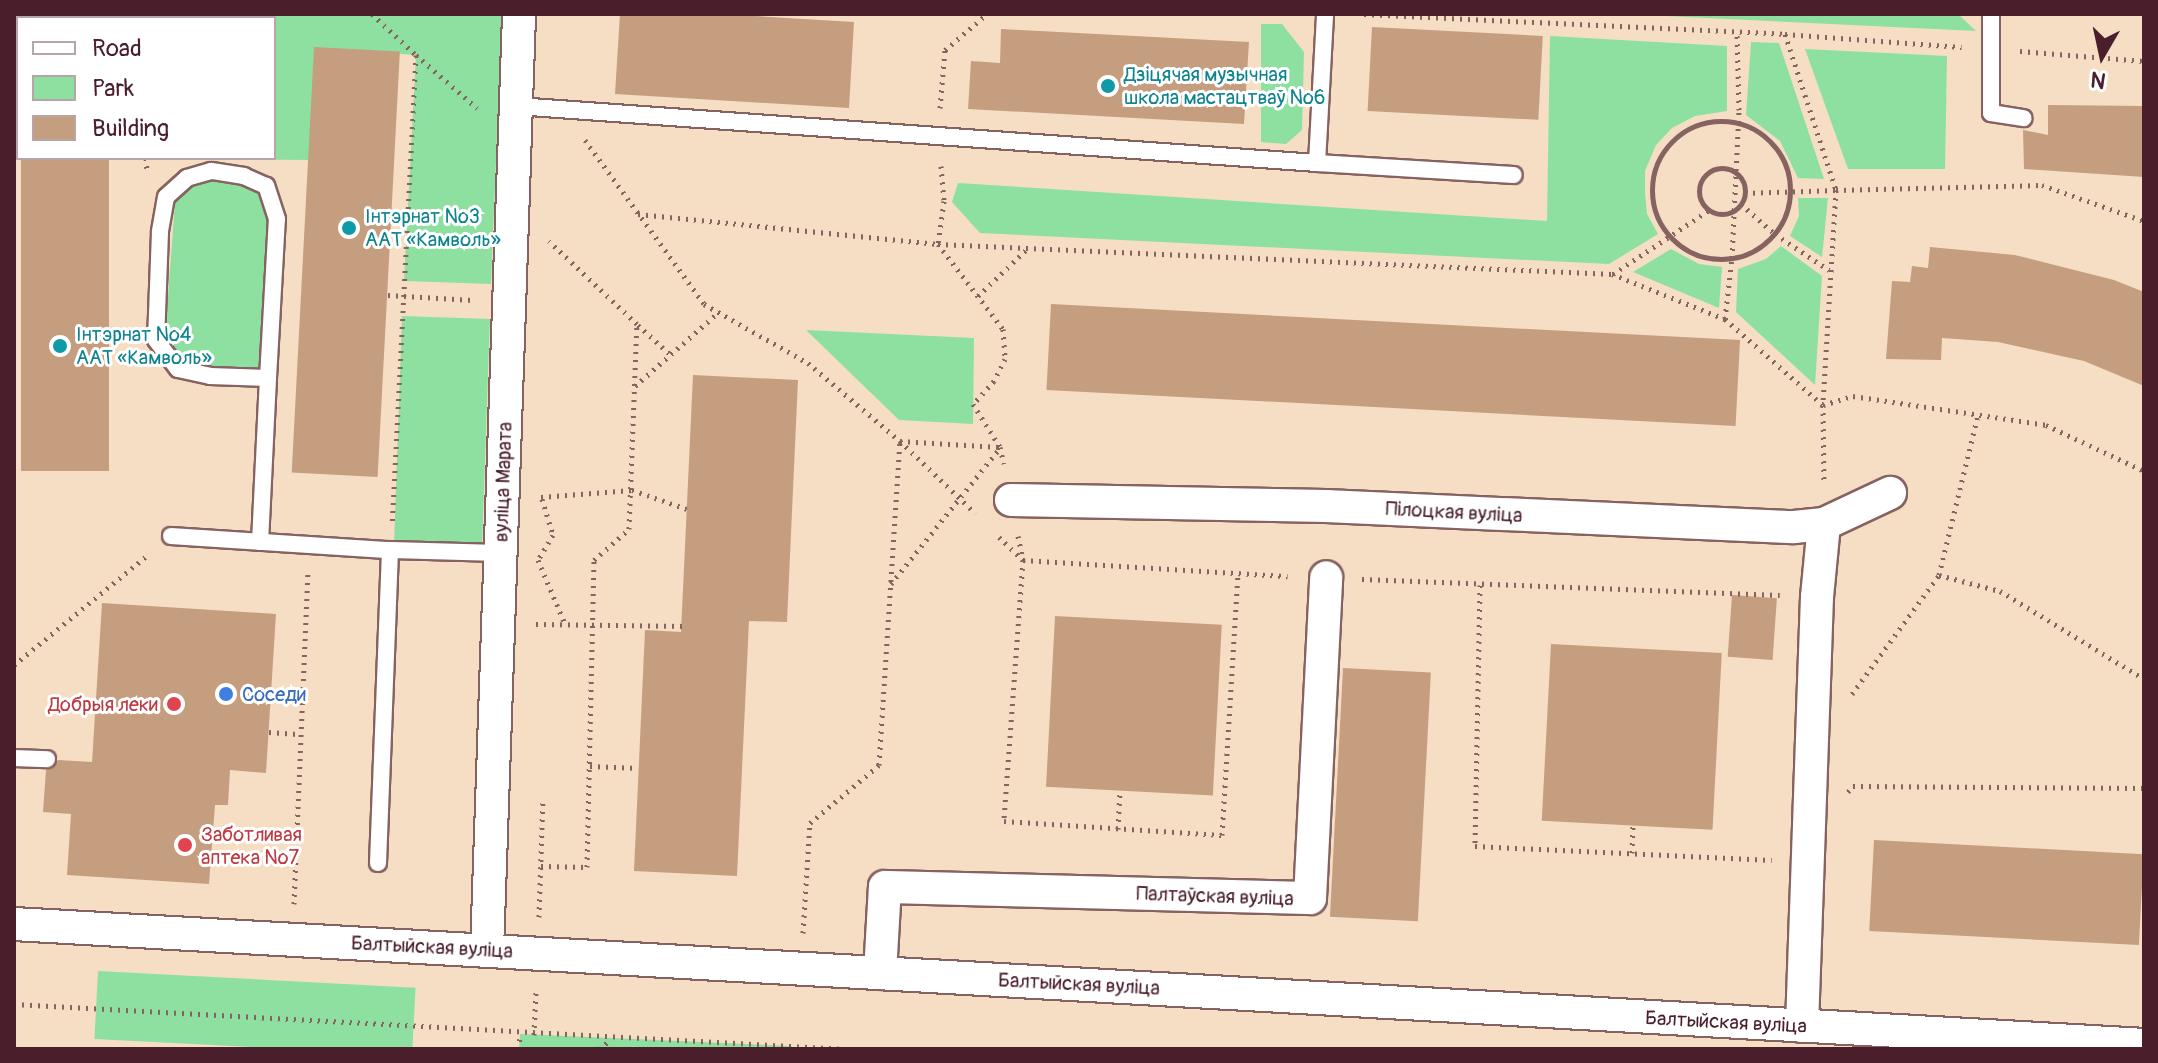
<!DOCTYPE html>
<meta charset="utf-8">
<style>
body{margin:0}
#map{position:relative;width:2158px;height:1063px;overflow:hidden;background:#f5dec4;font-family:Pangolin,sans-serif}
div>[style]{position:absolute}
.green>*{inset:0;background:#8ee0a1;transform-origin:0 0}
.building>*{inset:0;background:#c59e7f;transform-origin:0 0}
.path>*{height:5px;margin-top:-2.5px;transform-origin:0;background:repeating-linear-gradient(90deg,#866261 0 2px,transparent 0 8px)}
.path>.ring{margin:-2.5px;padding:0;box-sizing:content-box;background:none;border:5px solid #866261;border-radius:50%}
.roads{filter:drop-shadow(2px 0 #866261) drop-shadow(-2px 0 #866261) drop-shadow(0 2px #866261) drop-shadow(0 -2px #866261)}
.lane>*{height:16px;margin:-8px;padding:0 8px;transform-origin:8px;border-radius:8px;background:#fff}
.street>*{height:32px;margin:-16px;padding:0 16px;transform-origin:16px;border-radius:16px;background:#fff}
.dots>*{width:22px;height:22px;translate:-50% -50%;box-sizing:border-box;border:4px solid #fff;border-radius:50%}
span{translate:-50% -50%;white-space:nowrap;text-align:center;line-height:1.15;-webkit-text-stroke:6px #fff;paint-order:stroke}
.culture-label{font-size:20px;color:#0d838f}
.left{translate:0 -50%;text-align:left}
.street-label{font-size:20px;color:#4a1f2b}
.shop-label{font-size:20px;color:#366cbe}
.health-label{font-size:20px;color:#be3a42}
.right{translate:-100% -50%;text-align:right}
.frame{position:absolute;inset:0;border:16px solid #4a1f2b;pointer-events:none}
.legend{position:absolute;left:16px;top:16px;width:260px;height:144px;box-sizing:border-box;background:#fff;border:2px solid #b7a5aa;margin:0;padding:10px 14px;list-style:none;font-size:24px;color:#4a1f2b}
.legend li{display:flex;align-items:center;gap:16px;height:40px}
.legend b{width:40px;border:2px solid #b7a5aa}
.north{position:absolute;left:2062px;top:16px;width:80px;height:80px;-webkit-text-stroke:6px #fff;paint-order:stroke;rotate:189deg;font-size:22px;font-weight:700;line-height:32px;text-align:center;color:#4a1f2b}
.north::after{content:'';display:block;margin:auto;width:28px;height:36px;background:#4a1f2b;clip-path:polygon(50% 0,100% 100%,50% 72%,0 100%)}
</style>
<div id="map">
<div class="green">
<i style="clip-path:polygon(24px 14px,502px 14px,491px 284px,404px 281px,416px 55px,315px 48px,309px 160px,109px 158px,274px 158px,274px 18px,24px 18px)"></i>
<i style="clip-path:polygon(1623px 14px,1958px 14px,1976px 31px)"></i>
<i style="clip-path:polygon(1261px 24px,1282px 24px,1304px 52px,1302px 130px,1286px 144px,1261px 142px)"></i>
<i style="clip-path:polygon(1550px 36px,1727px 46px,1727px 111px,1695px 116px,1672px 128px,1656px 145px,1645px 171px,1645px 193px,1647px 214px,1658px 234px,1609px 264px,980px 233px,952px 202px,958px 183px,1547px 221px)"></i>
<i style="clip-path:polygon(1751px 42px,1779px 43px,1824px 179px,1798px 178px,1780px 141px,1746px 115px)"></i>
<i style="clip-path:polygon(1805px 49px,1947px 56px,1945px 169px,1848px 169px)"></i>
<i style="clip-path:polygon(212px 180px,241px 185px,258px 193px,267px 220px,259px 368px,211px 367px,183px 361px,165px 337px,175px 202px,192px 187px)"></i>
<i style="clip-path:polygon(1798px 198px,1828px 198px,1822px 257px,1790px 236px,1799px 216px)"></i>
<i style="clip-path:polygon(1781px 246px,1822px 276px,1815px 385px,1736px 312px,1738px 269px,1766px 259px)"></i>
<i style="clip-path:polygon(1671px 249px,1699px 264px,1722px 267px,1719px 308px,1633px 272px)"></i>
<i style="left:402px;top:316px;width:88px;height:234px;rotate:2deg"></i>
<i style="clip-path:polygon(806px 330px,974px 338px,973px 424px,899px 420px)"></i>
<i style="left:98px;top:971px;width:318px;height:68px;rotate:3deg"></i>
<i style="clip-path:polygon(520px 1034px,792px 1046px,792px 1049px,519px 1049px)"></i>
</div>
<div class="building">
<i style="clip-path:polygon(620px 14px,722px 14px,854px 22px,849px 108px,615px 94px)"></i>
<i style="left:1372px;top:27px;width:171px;height:84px;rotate:3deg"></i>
<i style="clip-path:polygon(1001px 29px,1249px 42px,1244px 124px,968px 109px,971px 61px,1000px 63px)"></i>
<i style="left:314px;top:47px;width:86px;height:426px;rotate:3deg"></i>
<i style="clip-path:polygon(2048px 105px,2144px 106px,2144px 177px,2024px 169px,2023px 130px,2048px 135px)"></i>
<i style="left:21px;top:158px;width:88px;height:313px"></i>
<i style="clip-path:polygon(1930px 247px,2015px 255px,2114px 280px,2144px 292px,2144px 386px,2084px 361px,1998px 342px,1942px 338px,1941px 360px,1886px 359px,1892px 281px,1910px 282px,1912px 266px,1928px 268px)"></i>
<i style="left:1051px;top:304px;width:690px;height:86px;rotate:3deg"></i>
<i style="clip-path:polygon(693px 375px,798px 380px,787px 622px,749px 621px,737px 876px,634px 871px,645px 630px,681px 632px)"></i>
<i style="left:1732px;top:595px;width:45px;height:62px;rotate:4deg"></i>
<i style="clip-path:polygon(102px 603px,276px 614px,266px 773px,230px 770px,228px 805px,215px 805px,209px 884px,67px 875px,71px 814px,43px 812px,46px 770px,53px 768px,58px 760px,92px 762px)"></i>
<i style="left:1055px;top:616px;width:167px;height:171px;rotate:3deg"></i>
<i style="left:1551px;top:644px;width:171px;height:177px;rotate:3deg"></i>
<i style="left:1343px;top:668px;width:88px;height:249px;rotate:3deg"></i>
<i style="left:1874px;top:840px;width:270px;height:91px;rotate:3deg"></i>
</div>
<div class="path">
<i style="left:112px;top:14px;width:6px;rotate:39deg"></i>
<i style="left:372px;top:14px;width:60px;rotate:43deg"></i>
<i style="left:416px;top:55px;width:467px;rotate:92.9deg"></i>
<i style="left:1364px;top:14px;width:421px;rotate:2.7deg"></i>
<i style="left:1785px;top:34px;width:177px;rotate:4.2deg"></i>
<i style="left:1785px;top:34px;width:164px;rotate:71.9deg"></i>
<i style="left:1836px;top:190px;width:206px;rotate:-1.4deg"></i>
<i style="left:2042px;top:185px;width:108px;rotate:19.4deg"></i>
<i style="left:2020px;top:51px;width:124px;rotate:4.6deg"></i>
<i style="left:416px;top:55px;width:81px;rotate:41deg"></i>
<i style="left:940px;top:108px;width:58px;rotate:-85.1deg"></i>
<i style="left:945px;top:50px;width:55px;rotate:-40.6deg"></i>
<i class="ring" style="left:1652px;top:121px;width:133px;height:133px"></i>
<i style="left:585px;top:140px;width:203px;rotate:54deg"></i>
<i style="left:704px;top:304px;width:120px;rotate:29.6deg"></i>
<i style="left:808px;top:363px;width:121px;rotate:40.3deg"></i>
<i style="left:900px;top:441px;width:99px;rotate:3.5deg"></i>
<i style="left:146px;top:158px;width:15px;rotate:86deg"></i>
<i style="left:941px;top:166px;width:35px;rotate:85deg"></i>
<i style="left:944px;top:201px;width:43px;rotate:97.9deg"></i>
<i style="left:938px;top:244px;width:107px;rotate:52.6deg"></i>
<i style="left:1003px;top:329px;width:30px;rotate:86deg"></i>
<i style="left:1005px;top:359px;width:25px;rotate:117deg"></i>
<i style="left:994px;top:381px;width:31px;rotate:132deg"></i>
<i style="left:973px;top:404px;width:51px;rotate:57.9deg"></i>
<i style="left:1000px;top:447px;width:17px;rotate:77deg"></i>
<i class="ring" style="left:1699px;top:168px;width:41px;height:41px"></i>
<i style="left:1745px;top:193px;width:91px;rotate:-1.9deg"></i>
<i style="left:1836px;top:190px;width:215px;rotate:93.5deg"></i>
<i style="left:1823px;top:405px;width:78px;rotate:89.3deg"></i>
<i style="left:1741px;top:204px;width:45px;rotate:41.4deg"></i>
<i style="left:1775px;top:234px;width:65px;rotate:33.7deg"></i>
<i style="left:638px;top:214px;width:301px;rotate:5.7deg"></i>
<i style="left:938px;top:244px;width:675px;rotate:2.55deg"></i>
<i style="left:1612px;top:274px;width:122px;rotate:21.7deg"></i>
<i style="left:1725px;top:319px;width:130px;rotate:41.3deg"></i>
<i style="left:1823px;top:405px;width:31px;rotate:-17deg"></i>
<i style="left:1853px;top:396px;width:195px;rotate:8.5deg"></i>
<i style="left:2046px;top:425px;width:108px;rotate:25.1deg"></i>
<i style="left:1613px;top:274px;width:114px;rotate:-33.6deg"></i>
<i style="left:388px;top:295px;width:85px;rotate:3.4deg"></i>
<i style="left:978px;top:296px;width:69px;rotate:-43.8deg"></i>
<i style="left:1725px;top:319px;width:61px;rotate:-83.5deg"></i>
<i style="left:1732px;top:258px;width:148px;rotate:-87.3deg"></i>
<i style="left:1739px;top:110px;width:79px;rotate:-91.5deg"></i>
<i style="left:638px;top:325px;width:45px;rotate:42.3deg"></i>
<i style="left:635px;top:386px;width:112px;rotate:-41.4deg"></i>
<i style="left:900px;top:441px;width:104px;rotate:43.8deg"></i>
<i style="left:541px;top:497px;width:91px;rotate:-4.4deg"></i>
<i style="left:632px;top:490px;width:58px;rotate:19.1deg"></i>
<i style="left:542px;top:499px;width:38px;rotate:73deg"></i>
<i style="left:553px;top:535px;width:29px;rotate:121deg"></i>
<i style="left:538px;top:560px;width:69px;rotate:67.1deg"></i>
<i style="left:1018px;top:536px;width:25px;rotate:78deg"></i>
<i style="left:1023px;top:560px;width:265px;rotate:3.5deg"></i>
<i style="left:999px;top:537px;width:33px;rotate:44deg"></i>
<i style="left:1023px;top:560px;width:262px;rotate:94.2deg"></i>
<i style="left:1004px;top:821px;width:218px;rotate:3.7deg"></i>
<i style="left:1222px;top:835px;width:260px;rotate:-86.5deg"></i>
<i style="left:1939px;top:575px;width:165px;rotate:-76.3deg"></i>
<i style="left:1362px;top:579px;width:418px;rotate:2.2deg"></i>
<i style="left:891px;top:584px;width:174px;rotate:-51.3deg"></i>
<i style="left:1480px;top:585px;width:261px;rotate:91.1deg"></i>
<i style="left:1475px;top:846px;width:297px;rotate:2.7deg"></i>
<i style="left:536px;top:624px;width:151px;rotate:0.8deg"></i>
<i style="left:14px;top:665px;width:173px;rotate:-39.4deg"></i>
<i style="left:1852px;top:694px;width:147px;rotate:-53.8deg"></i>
<i style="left:1939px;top:575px;width:63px;rotate:14.7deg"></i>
<i style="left:2000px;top:591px;width:169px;rotate:31.4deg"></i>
<i style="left:269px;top:732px;width:32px;rotate:4deg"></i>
<i style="left:590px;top:766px;width:48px;rotate:2.4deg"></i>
<i style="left:1848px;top:792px;width:8px;rotate:-50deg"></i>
<i style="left:1853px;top:786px;width:291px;rotate:0.4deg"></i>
<i style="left:1118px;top:829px;width:36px;rotate:-87deg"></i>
<i style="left:1632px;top:853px;width:28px;rotate:-88deg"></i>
<i style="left:541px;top:866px;width:46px;rotate:1.2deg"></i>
<i style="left:587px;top:867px;width:307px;rotate:-88.7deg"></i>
<i style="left:594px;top:560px;width:47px;rotate:-41.5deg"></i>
<i style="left:629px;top:529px;width:205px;rotate:-87.8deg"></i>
<i style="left:637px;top:324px;width:121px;rotate:-136.7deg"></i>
<i style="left:294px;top:904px;width:330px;rotate:-87.6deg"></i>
<i style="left:539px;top:917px;width:119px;rotate:-88.1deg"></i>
<i style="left:803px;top:933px;width:110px;rotate:-86.4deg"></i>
<i style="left:810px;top:823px;width:90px;rotate:-40deg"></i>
<i style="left:879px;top:765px;width:325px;rotate:-86.3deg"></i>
<i style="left:14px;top:1004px;width:834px;rotate:3.09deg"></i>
<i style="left:534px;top:1035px;width:44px;rotate:-87.4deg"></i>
<i style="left:519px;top:1049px;width:15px;rotate:-86deg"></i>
<i style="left:599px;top:1049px;width:14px;rotate:-39deg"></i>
</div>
<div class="roads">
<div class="lane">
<i style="left:1991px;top:14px;width:99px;rotate:90deg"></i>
<i style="left:1991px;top:113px;width:33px;rotate:9deg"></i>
<i style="left:516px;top:106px;width:803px;rotate:4.07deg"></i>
<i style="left:1317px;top:163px;width:149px;rotate:-86.9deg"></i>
<i style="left:1317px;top:163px;width:197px;rotate:3.5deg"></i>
<i style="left:171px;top:536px;width:219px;rotate:3.7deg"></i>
<i style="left:260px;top:542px;width:164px;rotate:-87.2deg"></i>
<i style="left:268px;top:378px;width:159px;rotate:-86.8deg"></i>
<i style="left:277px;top:219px;width:35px;rotate:-108deg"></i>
<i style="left:266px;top:186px;width:24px;rotate:-156deg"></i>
<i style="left:244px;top:176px;width:33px;rotate:-171deg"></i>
<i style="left:211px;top:171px;width:25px;rotate:164deg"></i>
<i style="left:187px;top:178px;width:28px;rotate:138deg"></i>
<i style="left:166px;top:197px;width:36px;rotate:100deg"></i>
<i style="left:160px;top:232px;width:108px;rotate:92.1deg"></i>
<i style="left:156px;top:340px;width:36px;rotate:53deg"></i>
<i style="left:178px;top:369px;width:33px;rotate:12deg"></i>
<i style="left:210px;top:376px;width:58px;rotate:2deg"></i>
<i style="left:14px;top:758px;width:33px;rotate:2deg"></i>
<i style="left:378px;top:863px;width:313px;rotate:-87.8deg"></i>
<i style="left:390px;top:550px;width:110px;rotate:1.6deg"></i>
</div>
<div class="street">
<i style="left:1011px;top:500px;width:315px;rotate:1.1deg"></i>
<i style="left:1326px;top:506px;width:468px;rotate:2.6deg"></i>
<i style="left:1794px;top:527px;width:30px;rotate:-6deg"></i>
<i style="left:1824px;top:524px;width:73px;rotate:-25.2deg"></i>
<i style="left:14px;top:924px;width:2133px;rotate:3.25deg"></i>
<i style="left:487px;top:950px;width:937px;rotate:-88.04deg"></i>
<i style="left:880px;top:973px;width:86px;rotate:-86.7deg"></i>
<i style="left:885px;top:887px;width:425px;rotate:1.5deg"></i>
<i style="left:1310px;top:898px;width:321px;rotate:-87.1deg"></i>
<i style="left:1802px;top:1026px;width:429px;rotate:-88deg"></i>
<i style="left:1817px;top:597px;width:73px;rotate:-84.5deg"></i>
</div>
</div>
<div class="dots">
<i style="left:1108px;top:86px;background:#0f9aa8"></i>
<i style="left:349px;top:228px;background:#0f9aa8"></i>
<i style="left:60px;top:346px;background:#0f9aa8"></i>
<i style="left:226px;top:694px;background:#3f7fe0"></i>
<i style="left:174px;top:704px;background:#e0444e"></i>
<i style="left:185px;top:845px;background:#e0444e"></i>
</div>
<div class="culture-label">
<span class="left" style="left:1124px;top:86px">Дзіцячая музычная<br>школа мастацтваў №6</span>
<span class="left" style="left:365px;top:228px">Інтэрнат №3<br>ААТ «Камволь»</span>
<span class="left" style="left:76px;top:346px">Інтэрнат №4<br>ААТ «Камволь»</span>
</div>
<div class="street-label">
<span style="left:503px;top:482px;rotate:-88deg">вуліца Марата</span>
<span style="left:1454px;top:512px;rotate:3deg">Пілоцкая вуліца</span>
<span style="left:1215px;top:896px;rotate:2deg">Палтаўская вуліца</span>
<span style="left:432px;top:947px;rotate:3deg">Балтыйская вуліца</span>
<span style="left:1079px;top:984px;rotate:3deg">Балтыйская вуліца</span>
<span style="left:1726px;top:1022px;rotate:3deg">Балтыйская вуліца</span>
</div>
<div class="shop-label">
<span class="left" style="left:242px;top:694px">Соседи</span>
</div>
<div class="health-label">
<span class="right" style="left:158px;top:704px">Добрыя леки</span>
<span class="left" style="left:201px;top:846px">Заботливая<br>аптека №7</span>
</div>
<div class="frame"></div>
<ul class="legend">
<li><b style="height:10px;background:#fff"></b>Road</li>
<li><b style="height:22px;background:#8ee0a1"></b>Park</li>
<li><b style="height:22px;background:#c59e7f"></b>Building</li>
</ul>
<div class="north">N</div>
</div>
